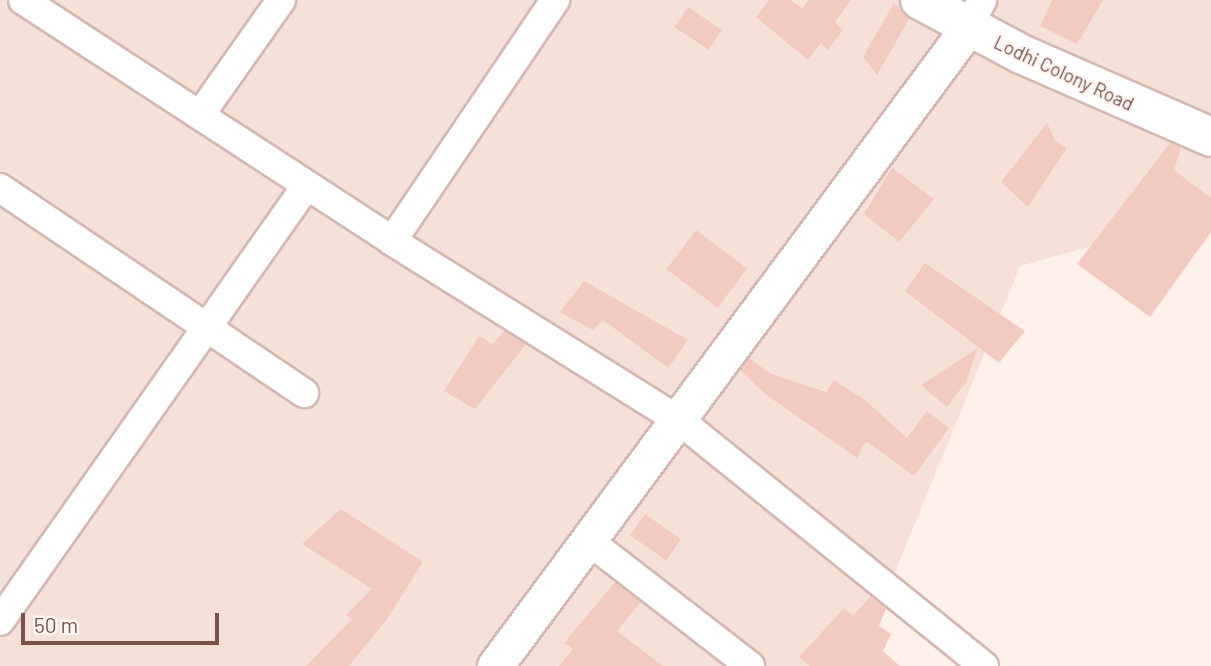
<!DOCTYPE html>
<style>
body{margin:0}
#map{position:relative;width:1211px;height:666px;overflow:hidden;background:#fdf1ea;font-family:Barlow,sans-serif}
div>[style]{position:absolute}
.residential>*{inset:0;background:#f5e1d8}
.building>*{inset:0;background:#f3cac1;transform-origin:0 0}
.roads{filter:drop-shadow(2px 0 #d3b9b1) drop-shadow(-2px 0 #d3b9b1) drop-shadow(0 2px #d3b9b1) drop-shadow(0 -2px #d3b9b1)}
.minor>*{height:28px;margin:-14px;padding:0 14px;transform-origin:14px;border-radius:14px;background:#fff}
.tertiary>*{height:35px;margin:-17.5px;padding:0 17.5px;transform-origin:17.5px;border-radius:17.5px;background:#fff}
.secondary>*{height:38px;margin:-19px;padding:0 19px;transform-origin:19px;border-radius:19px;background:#fff}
span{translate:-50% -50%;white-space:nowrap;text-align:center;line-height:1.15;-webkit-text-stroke:5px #fff6f1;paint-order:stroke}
.street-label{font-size:19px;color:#79524c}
.scale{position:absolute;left:21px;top:613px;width:198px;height:32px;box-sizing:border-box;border:4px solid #79524c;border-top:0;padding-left:9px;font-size:21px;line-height:24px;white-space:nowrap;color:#79524c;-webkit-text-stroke:5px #fff6f1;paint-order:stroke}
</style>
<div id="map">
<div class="residential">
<i style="clip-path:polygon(0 0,1211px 0,1211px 213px,1020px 266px,857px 666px,0 666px)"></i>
</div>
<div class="building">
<i style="clip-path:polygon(769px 0,790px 0,802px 8px,809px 0,851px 0,835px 22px,843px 30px,828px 50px,821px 43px,808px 60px,756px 17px)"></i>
<i style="clip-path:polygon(1052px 0,1103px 0,1077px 44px,1040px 26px)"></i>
<i style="clip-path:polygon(894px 3px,909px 19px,877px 75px,863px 57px)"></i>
<i style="left:688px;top:7px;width:41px;height:24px;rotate:34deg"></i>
<i style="clip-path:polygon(1047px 123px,1055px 141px,1067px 148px,1028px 207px,1001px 182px)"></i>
<i style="clip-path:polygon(1170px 143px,1181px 148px,1174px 170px,1211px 198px,1211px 232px,1150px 317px,1077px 264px)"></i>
<i style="clip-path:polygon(892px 168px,934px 199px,899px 242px,864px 214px)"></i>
<i style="left:696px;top:230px;width:64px;height:49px;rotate:37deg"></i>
<i style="clip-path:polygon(925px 263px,1025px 331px,999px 363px,905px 291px)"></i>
<i style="clip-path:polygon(584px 281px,688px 340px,668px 368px,603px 320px,593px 330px,560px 312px)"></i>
<i style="clip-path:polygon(505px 331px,526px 344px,475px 409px,444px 391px,479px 336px,492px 344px)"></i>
<i style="clip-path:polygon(978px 348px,966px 382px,947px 407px,921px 385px)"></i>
<i style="clip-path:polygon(749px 358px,771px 374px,826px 392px,834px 380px,865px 400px,907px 438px,927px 411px,949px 428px,914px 476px,866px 441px,857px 458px,765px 394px,740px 370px)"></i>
<i style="clip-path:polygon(341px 509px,423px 562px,387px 619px,349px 666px,306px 666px,352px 619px,346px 615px,372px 589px,302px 544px)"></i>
<i style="left:645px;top:514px;width:44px;height:26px;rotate:35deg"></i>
<i style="clip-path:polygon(615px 582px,641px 602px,617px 631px,663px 666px,559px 666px,573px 649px,564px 643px)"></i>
<i style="clip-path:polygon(871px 596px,886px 609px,879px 626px,891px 634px,883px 651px,900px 666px,810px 666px,799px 657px,844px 608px,853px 616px)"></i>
</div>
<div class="roads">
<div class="minor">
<i style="left:23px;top:0;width:441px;rotate:33.1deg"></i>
<i style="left:392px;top:241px;width:338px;rotate:32deg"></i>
<i style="left:679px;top:420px;width:392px;rotate:38.9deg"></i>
<i style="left:968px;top:28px;width:31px;rotate:-63deg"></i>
<i style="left:200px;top:115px;width:141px;rotate:-54.8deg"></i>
<i style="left:0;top:188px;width:367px;rotate:34deg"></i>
<i style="left:392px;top:241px;width:291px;rotate:-55.9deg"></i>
<i style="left:589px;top:541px;width:204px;rotate:37.8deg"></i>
<i style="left:0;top:621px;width:533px;rotate:-54.85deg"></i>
</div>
<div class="tertiary">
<i style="left:495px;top:666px;width:794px;rotate:-53.45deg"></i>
</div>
<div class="secondary">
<i style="left:920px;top:0;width:115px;rotate:28.1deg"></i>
<i style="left:1021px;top:54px;width:207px;rotate:23.6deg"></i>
</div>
</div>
<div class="street-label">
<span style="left:1064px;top:73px;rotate:25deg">Lodhi Colony Road</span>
</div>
<div class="scale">50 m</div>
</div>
